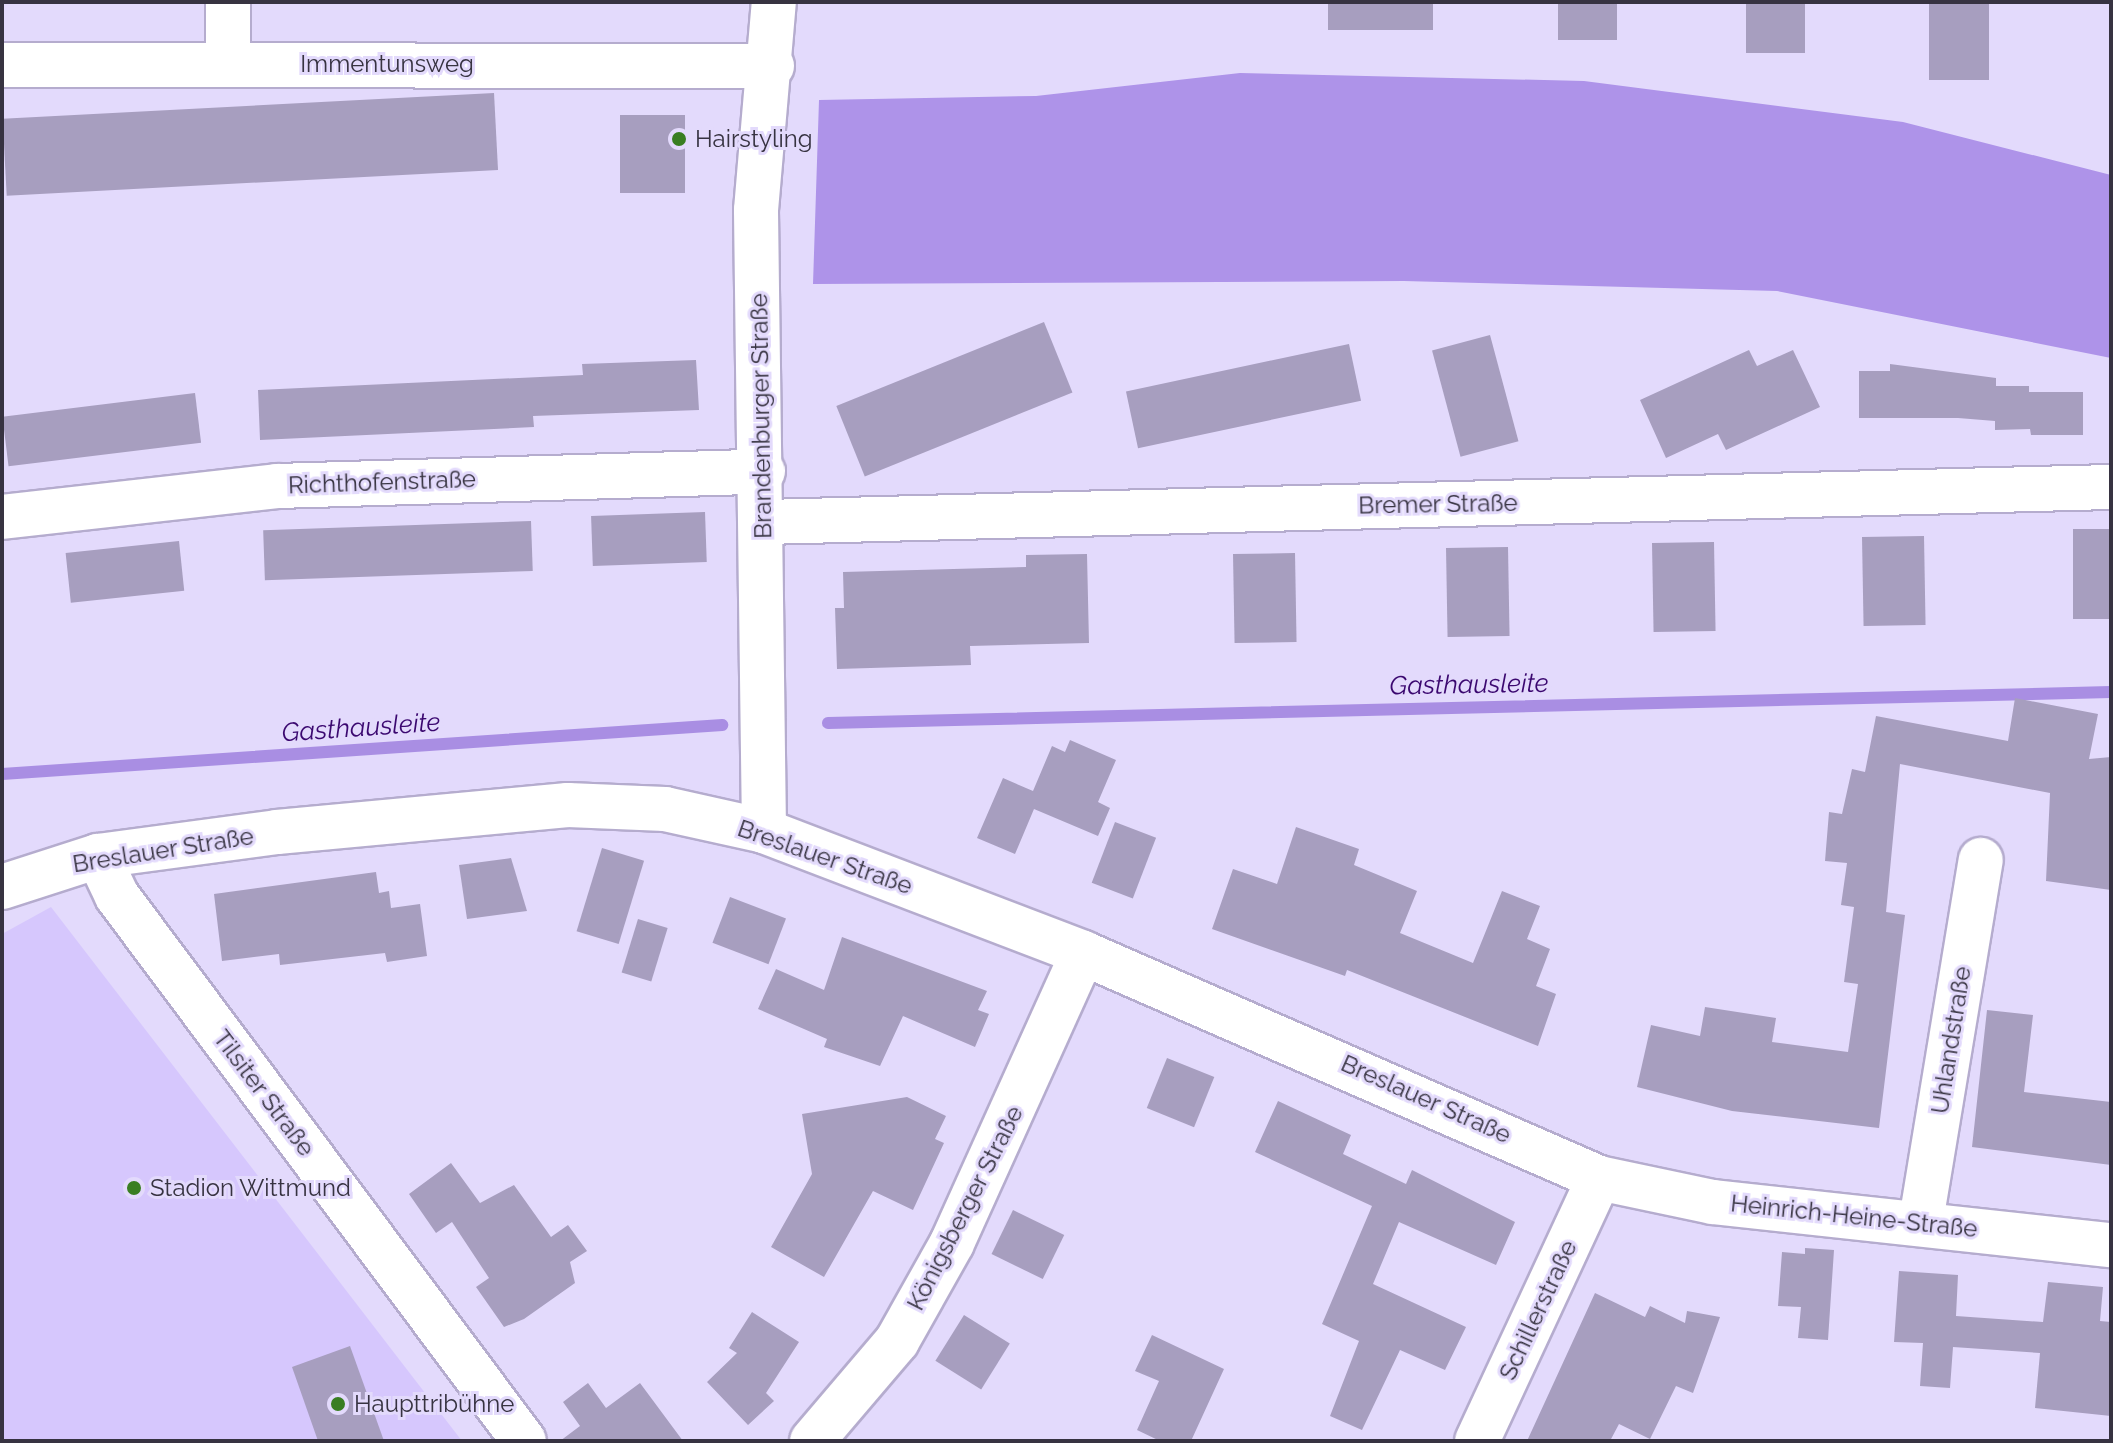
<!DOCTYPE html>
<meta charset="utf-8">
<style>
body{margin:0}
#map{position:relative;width:2113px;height:1443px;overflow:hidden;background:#e3dafc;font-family:Raleway,sans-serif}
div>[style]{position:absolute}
.green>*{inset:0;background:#d6c7fd}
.forest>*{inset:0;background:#ae93e9}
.stream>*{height:12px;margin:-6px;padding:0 6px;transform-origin:6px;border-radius:6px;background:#a98ee3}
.building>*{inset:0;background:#a79ebf;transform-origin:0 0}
.roads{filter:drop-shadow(2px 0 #b5acce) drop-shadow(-2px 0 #b5acce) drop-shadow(0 2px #b5acce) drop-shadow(0 -2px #b5acce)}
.minor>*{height:44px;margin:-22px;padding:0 22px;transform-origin:22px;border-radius:22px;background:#fff}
.dots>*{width:22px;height:22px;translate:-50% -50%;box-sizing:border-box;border:4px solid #e3dafc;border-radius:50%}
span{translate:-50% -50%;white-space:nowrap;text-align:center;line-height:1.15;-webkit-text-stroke:6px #e3dafc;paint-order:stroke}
.street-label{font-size:24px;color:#373341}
.poi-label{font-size:24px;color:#373341}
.left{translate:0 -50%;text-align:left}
.water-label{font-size:26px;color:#3b0870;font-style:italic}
.frame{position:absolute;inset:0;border:4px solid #373341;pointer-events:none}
</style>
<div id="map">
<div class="green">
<i style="clip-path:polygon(51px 907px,462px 1441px,2px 1441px,2px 934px)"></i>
</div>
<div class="forest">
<i style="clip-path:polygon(1240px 73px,1584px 81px,1903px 122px,2111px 175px,2111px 358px,1777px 291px,1404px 281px,813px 284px,819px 100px,1036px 96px)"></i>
</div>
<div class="stream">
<i style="left:828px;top:723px;width:1283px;rotate:-1.38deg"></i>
<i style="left:2px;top:774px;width:722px;rotate:-3.89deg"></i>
</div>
<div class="building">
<i style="left:1328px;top:2px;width:105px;height:28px"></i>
<i style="left:1558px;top:2px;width:59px;height:38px"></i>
<i style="left:1746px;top:2px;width:59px;height:51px"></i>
<i style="left:1929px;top:2px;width:60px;height:78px"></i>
<i style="left:494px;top:93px;width:77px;height:492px;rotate:87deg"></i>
<i style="left:620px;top:115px;width:65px;height:78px"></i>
<i style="left:1044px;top:322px;width:76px;height:224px;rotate:68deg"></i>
<i style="left:1490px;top:335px;width:110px;height:60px;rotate:75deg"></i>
<i style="left:1349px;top:344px;width:58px;height:228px;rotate:78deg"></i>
<i style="clip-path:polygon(1749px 350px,1757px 366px,1793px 350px,1820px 407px,1726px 450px,1718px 434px,1666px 458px,1640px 400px)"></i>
<i style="clip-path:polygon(696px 360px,699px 410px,533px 416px,534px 427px,260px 440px,258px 390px,583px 375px,582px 364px)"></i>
<i style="clip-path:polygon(1890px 364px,1996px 378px,1996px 386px,2029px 386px,2029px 392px,2083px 392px,2083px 435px,2031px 435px,2030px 429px,1995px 430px,1995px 421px,1958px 418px,1859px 418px,1859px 371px,1890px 371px)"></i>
<i style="left:195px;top:393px;width:50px;height:194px;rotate:83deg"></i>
<i style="left:705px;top:512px;width:50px;height:114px;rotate:88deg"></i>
<i style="left:531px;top:521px;width:50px;height:268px;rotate:88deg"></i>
<i style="left:2111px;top:529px;width:90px;height:38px;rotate:90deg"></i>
<i style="left:1924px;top:536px;width:89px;height:62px;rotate:89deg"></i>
<i style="left:179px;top:541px;width:50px;height:114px;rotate:84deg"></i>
<i style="left:1714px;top:542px;width:89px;height:62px;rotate:89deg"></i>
<i style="left:1508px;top:547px;width:89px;height:62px;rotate:89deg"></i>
<i style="left:1295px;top:553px;width:89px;height:62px;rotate:89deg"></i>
<i style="clip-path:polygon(1087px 554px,1089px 643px,970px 646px,971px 665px,837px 669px,835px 608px,844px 608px,843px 572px,1026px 567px,1026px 555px)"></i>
<i style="clip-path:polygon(2015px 698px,2098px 714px,2089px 759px,2111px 757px,2111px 890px,2046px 881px,2050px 793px,1900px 764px,1886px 912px,1905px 915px,1879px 1128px,1732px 1111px,1637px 1087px,1651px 1025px,1700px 1036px,1705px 1007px,1776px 1018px,1772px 1042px,1848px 1052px,1858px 984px,1844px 982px,1854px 907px,1841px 905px,1847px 863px,1825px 861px,1829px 812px,1842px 814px,1852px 769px,1865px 772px,1876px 716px,2008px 741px)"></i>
<i style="clip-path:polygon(1070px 740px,1116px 760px,1098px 802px,1110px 808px,1098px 836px,1034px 809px,1015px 854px,977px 838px,1003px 778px,1033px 791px,1052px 746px,1065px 752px)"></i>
<i style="left:1115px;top:822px;width:44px;height:65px;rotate:21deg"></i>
<i style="clip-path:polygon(1296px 827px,1359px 849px,1354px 865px,1417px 891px,1400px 933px,1473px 963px,1502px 891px,1540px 906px,1527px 939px,1550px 949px,1536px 986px,1556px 994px,1538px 1046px,1347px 970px,1345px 976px,1212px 929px,1233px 869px,1277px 884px)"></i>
<i style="left:602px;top:848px;width:44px;height:87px;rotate:17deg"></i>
<i style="clip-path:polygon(511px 858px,527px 911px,467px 919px,459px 865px)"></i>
<i style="clip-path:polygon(376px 872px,379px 893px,389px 891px,391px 908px,420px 904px,427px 956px,387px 962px,385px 953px,280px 965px,279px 954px,222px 961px,214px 894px)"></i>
<i style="left:730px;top:897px;width:60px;height:49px;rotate:21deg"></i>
<i style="left:638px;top:919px;width:31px;height:56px;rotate:17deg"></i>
<i style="clip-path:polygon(842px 937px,987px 991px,978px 1010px,989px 1014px,975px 1047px,903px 1016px,880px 1066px,824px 1047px,827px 1039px,758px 1009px,776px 969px,824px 990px)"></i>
<i style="clip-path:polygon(1987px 1010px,2033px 1015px,2024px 1092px,2111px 1102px,2111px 1165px,1972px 1147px)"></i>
<i style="left:1167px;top:1058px;width:51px;height:54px;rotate:22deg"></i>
<i style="clip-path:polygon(907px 1097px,946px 1116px,935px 1139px,944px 1143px,913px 1210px,873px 1191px,824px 1277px,771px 1247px,812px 1174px,802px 1114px)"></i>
<i style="clip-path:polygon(1278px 1101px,1351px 1135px,1343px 1154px,1406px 1184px,1412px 1170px,1515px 1222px,1496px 1265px,1399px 1222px,1373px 1284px,1466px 1327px,1445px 1370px,1400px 1350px,1362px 1430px,1330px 1416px,1359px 1341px,1322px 1324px,1372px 1206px,1255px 1152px)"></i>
<i style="clip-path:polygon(451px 1163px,480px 1203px,514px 1185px,551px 1237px,568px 1225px,587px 1251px,570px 1262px,575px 1283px,524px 1319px,504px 1327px,476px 1287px,489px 1278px,452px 1222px,436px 1233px,409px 1194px)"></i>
<i style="left:1013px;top:1210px;width:57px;height:49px;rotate:26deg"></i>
<i style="clip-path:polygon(1805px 1248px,1834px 1250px,1828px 1340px,1798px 1338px,1801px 1307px,1778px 1306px,1782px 1252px,1805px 1254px)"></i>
<i style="clip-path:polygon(1899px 1271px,1958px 1275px,1956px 1316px,2043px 1322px,2048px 1282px,2103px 1287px,2100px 1321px,2111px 1322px,2111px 1416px,2035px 1408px,2040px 1353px,1953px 1347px,1950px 1388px,1920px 1386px,1923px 1343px,1894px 1342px)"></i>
<i style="clip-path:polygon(1595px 1293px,1645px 1317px,1650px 1306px,1685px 1323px,1687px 1311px,1720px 1317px,1693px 1393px,1676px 1386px,1650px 1439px,1619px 1424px,1610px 1441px,1527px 1441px)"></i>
<i style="clip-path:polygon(752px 1312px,799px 1342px,766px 1393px,774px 1401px,748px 1425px,707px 1382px,737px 1353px,729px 1348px)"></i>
<i style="left:964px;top:1315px;width:54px;height:54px;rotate:32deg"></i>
<i style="clip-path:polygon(1152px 1335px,1224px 1369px,1191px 1441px,1160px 1441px,1137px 1430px,1159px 1381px,1135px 1371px)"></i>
<i style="clip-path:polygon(350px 1346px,384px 1441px,318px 1441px,292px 1367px)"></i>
<i style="clip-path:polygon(588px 1383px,606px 1408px,640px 1383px,683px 1441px,560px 1441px,580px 1426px,563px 1402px)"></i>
</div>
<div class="roads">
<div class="minor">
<i style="left:228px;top:63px;width:61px;rotate:-90deg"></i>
<i style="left:2px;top:65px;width:770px;rotate:0.07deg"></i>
<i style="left:2px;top:517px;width:277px;rotate:-6.4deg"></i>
<i style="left:277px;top:486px;width:486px;rotate:-1.7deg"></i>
<i style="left:765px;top:522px;width:1346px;rotate:-1.49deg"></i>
<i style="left:764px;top:831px;width:621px;rotate:-90.74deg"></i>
<i style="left:756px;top:210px;width:209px;rotate:-85.1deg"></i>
<i style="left:98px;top:856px;width:44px;rotate:64.6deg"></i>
<i style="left:117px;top:896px;width:680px;rotate:53.25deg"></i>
<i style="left:2px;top:887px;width:101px;rotate:-17.9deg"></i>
<i style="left:98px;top:856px;width:181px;rotate:-7.6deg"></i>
<i style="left:277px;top:832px;width:292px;rotate:-5.3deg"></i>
<i style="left:568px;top:805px;width:97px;rotate:2.4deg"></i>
<i style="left:665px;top:809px;width:101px;rotate:12.5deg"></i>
<i style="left:764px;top:831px;width:342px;rotate:20.9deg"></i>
<i style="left:1083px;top:953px;width:563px;rotate:23.56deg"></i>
<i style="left:1599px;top:1178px;width:116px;rotate:11.9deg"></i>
<i style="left:1713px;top:1202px;width:400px;rotate:6.2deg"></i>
<i style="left:1921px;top:1221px;width:366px;rotate:-80.6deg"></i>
<i style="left:812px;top:1441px;width:131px;rotate:-49.6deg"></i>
<i style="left:897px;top:1341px;width:112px;rotate:-60.7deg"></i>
<i style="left:952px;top:1243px;width:318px;rotate:-65.7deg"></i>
<i style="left:1477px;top:1441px;width:290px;rotate:-65.1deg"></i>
</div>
</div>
<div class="dots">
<i style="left:679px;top:139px;background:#397e22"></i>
<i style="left:134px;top:1188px;background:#397e22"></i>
<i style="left:338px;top:1404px;background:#397e22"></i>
</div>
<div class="street-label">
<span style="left:387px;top:64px">Immentunsweg</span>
<span style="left:761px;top:416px;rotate:-91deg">Brandenburger Straße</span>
<span style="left:382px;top:482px;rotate:-2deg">Richthofenstraße</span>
<span style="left:1438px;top:504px;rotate:-1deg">Bremer Straße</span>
<span style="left:163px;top:850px;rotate:-9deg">Breslauer Straße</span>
<span style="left:825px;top:857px;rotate:19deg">Breslauer Straße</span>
<span style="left:1951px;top:1040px;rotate:-81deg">Uhlandstraße</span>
<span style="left:264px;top:1093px;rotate:53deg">Tilsiter Straße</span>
<span style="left:1426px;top:1099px;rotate:24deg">Breslauer Straße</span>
<span style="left:965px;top:1208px;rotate:-63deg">Königsberger Straße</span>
<span style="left:1854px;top:1216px;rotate:6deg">Heinrich-Heine-Straße</span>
<span style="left:1538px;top:1310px;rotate:-65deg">Schillerstraße</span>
</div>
<div class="poi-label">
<span class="left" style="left:695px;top:139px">Hairstyling</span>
<span class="left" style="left:150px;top:1188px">Stadion Wittmund</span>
<span class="left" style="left:354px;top:1404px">Haupttribühne</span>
</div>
<div class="water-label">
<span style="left:1469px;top:685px;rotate:-1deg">Gasthausleite</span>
<span style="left:361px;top:728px;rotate:-4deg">Gasthausleite</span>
</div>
<div class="frame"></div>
</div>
